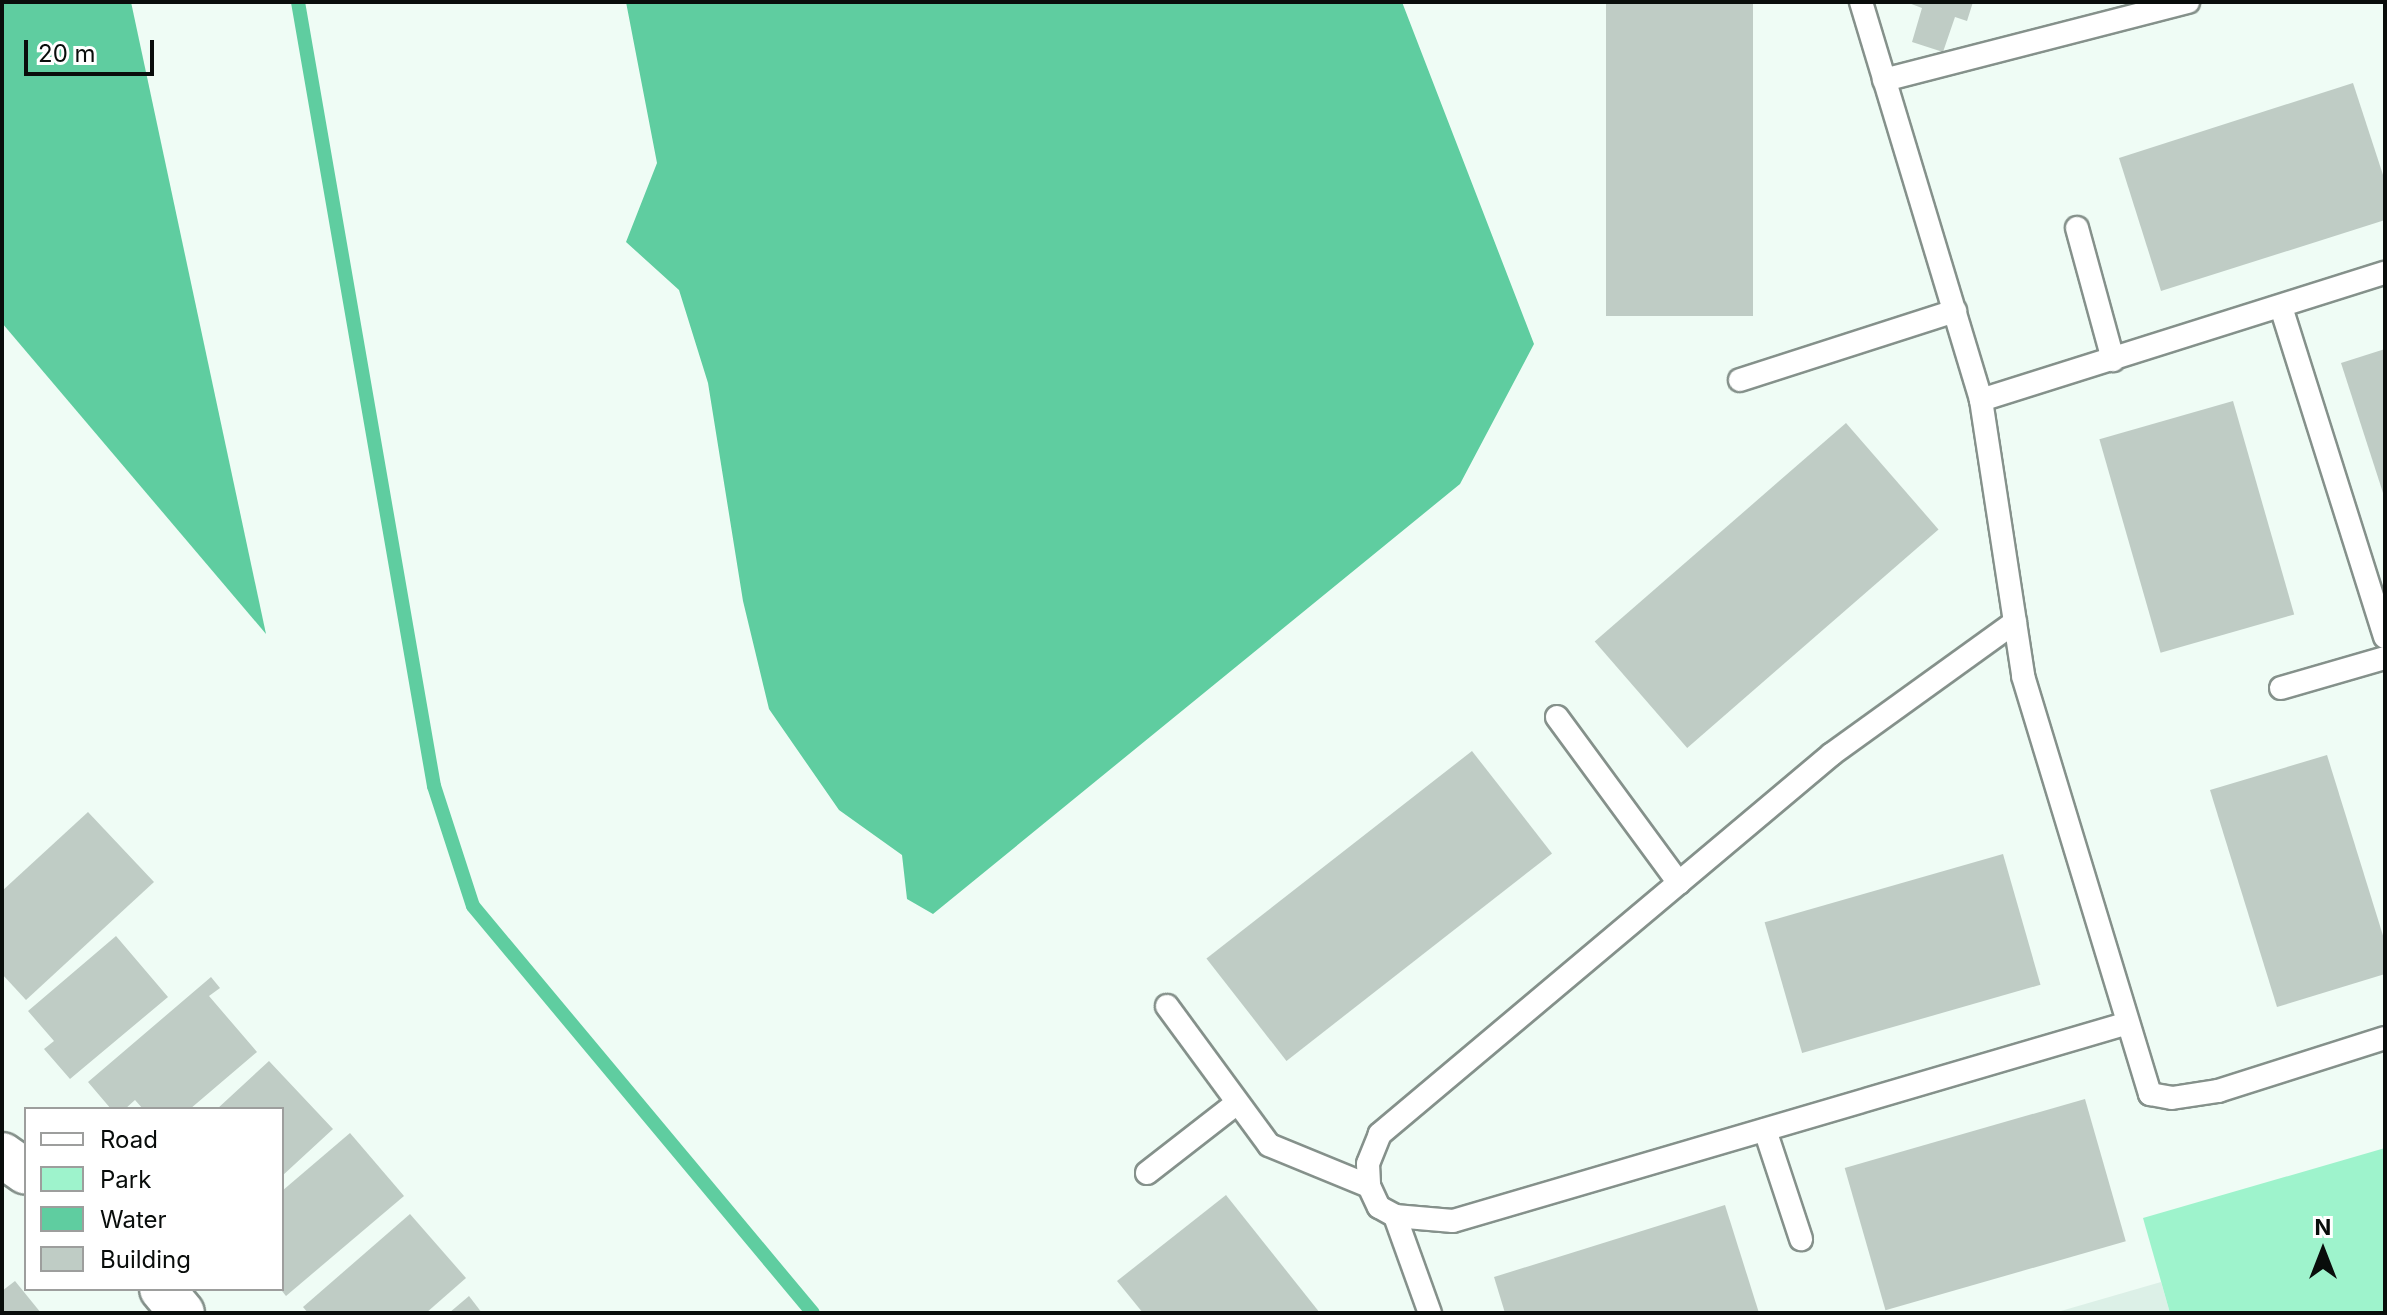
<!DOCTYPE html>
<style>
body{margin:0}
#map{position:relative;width:2387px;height:1315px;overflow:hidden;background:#effcf5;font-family:Inter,sans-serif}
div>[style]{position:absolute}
.built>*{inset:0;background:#dcf0e7}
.green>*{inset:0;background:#9ef3cc}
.water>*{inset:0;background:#5fcda0}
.stream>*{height:14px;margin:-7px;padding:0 7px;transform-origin:7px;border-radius:7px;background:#5fcda0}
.building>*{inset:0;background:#bfccc5;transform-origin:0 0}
.roads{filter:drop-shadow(2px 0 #85918b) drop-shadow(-2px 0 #85918b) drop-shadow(0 2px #85918b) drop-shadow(0 -2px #85918b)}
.lane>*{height:22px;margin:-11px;padding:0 11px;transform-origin:11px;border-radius:11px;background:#fff}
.street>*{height:44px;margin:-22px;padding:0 22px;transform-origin:22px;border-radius:22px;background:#fff}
span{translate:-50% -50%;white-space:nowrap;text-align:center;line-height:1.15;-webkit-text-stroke:6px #fff;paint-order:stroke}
.frame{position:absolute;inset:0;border:4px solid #090d0b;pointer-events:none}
.legend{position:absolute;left:24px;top:1107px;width:260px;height:184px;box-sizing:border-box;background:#fff;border:2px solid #9d9e9d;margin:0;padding:10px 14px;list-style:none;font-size:24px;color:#090d0b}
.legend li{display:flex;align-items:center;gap:16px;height:40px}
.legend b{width:40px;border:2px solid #9d9e9d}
.north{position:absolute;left:2283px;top:1211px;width:80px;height:80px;-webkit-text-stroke:6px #fff;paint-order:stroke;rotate:0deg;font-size:22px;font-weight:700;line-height:32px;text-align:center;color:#090d0b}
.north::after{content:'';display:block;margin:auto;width:28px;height:36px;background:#090d0b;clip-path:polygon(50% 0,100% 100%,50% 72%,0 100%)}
.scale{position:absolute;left:24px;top:40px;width:130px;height:36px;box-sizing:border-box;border:4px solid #090d0b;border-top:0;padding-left:10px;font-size:24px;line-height:28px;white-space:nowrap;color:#090d0b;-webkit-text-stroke:6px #fff;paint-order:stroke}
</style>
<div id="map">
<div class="built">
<i style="clip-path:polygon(2161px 1282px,2170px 1313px,2054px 1313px)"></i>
</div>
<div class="green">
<i style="clip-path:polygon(2385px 1148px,2385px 1313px,2170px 1313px,2143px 1218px)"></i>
</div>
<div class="water">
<i style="clip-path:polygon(2px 2px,131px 2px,266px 634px,2px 323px)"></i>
<i style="clip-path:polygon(626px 2px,1402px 2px,1534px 344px,1460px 484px,933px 914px,907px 899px,902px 855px,839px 810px,769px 709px,743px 601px,708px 383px,679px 290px,626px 242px,657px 163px)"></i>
</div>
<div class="stream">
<i style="left:298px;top:2px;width:796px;rotate:80.16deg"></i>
<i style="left:434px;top:786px;width:126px;rotate:72deg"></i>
<i style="left:473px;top:906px;width:530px;rotate:50.13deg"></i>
</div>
<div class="building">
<i style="left:1606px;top:2px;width:147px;height:314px"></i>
<i style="clip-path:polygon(1906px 2px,1973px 2px,1967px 21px,1955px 17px,1943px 52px,1912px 42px,1922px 8px)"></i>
<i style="clip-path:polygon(2353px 83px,2385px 181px,2385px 220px,2161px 291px,2119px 158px)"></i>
<i style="clip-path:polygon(2385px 349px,2385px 496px,2384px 496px,2341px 363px)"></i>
<i style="left:2233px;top:401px;width:222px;height:139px;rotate:74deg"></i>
<i style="left:1846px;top:423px;width:141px;height:333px;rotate:49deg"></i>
<i style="left:1472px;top:751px;width:130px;height:337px;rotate:52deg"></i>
<i style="clip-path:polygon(2327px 755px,2385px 942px,2385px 974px,2277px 1007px,2210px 790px)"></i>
<i style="clip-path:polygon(88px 812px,154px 882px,26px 1000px,2px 974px,2px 891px)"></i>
<i style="left:2003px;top:854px;width:136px;height:248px;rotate:74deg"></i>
<i style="clip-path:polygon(116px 936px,168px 997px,70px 1079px,44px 1049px,54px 1041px,28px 1011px)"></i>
<i style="clip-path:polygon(211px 977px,220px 988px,209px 996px,257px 1052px,190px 1109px,143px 1109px,135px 1100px,125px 1109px,111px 1109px,88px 1082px)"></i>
<i style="clip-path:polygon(269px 1061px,333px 1129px,282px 1176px,282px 1109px,217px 1109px)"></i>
<i style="left:2085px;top:1099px;width:148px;height:250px;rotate:74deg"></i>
<i style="clip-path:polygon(350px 1133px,404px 1196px,286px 1296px,282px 1291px,282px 1191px)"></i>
<i style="clip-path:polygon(1226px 1195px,1320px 1313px,1143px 1313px,1117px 1281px)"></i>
<i style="clip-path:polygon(1725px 1205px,1759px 1313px,1505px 1313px,1494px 1277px)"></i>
<i style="clip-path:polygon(410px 1214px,466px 1278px,426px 1313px,308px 1313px,303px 1307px)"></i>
<i style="clip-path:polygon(15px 1281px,41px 1313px,2px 1313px,2px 1291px)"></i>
<i style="clip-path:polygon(469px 1296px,482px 1313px,449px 1313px)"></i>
</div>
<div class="roads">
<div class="lane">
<i style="left:1861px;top:2px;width:416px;rotate:73.2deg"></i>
<i style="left:1981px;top:400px;width:279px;rotate:81.3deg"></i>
<i style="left:2023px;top:676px;width:437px;rotate:73.1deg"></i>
<i style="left:2150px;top:1094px;width:22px;rotate:10deg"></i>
<i style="left:2172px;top:1098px;width:47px;rotate:-8.7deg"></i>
<i style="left:2218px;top:1091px;width:175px;rotate:-17.6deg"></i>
<i style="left:1884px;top:80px;width:314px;rotate:-14.4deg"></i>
<i style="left:2077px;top:228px;width:137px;rotate:74.7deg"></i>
<i style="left:2281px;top:307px;width:346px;rotate:72.5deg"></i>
<i style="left:1740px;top:380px;width:226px;rotate:-17.8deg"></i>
<i style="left:1981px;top:400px;width:423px;rotate:-17.5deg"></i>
<i style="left:2015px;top:622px;width:226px;rotate:144.2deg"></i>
<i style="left:1832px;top:754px;width:591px;rotate:139.95deg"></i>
<i style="left:1380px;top:1134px;width:32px;rotate:112deg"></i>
<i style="left:1368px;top:1164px;width:22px;rotate:87deg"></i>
<i style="left:1369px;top:1186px;width:23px;rotate:65deg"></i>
<i style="left:1379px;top:1207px;width:18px;rotate:29deg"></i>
<i style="left:1395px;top:1216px;width:58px;rotate:4.9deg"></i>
<i style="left:1453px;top:1221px;width:700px;rotate:-16.34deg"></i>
<i style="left:2281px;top:688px;width:108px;rotate:-16.1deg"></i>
<i style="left:1557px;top:717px;width:206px;rotate:53.7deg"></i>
<i style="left:1167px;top:1006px;width:172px;rotate:53.7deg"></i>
<i style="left:1269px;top:1145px;width:108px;rotate:22.3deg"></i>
<i style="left:1765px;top:1130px;width:115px;rotate:71.7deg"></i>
<i style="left:1147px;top:1173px;width:114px;rotate:-37.9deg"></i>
<i style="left:1395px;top:1216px;width:103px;rotate:70.2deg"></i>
</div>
<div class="street">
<i style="left:2px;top:1155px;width:29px;rotate:35deg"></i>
<i style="left:162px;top:1289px;width:31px;rotate:50deg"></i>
</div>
</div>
<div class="frame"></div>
<ul class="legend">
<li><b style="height:10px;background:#fff"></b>Road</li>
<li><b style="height:22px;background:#9ef3cc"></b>Park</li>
<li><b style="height:22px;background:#5fcda0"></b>Water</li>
<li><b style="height:22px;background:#bfccc5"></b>Building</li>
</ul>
<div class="north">N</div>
<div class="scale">20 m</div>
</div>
